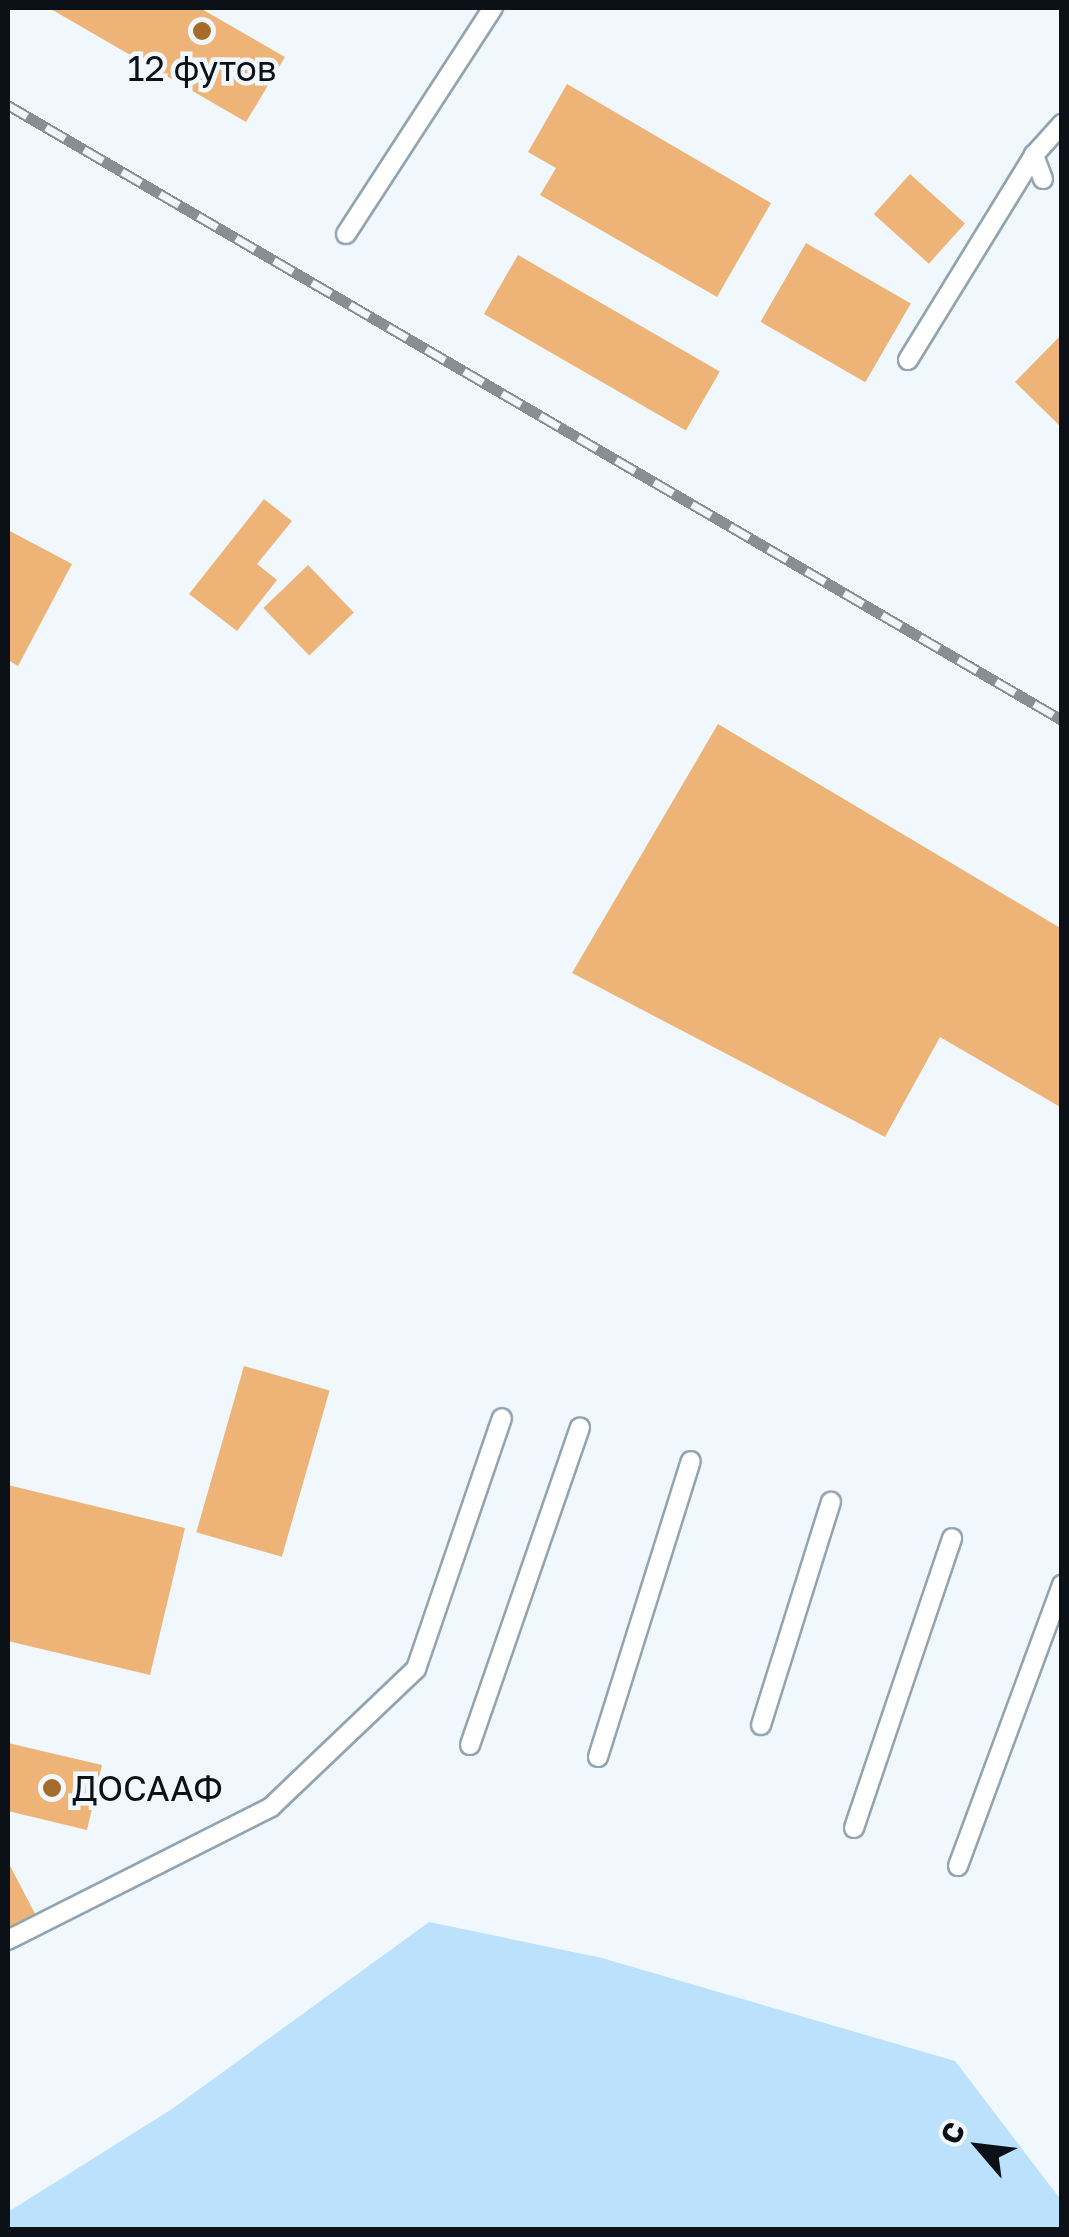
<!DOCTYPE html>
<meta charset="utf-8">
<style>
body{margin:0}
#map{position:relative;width:1069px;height:2237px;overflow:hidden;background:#f0f8fe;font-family:"Golos Text",sans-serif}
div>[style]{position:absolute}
.green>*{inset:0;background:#bce1fc}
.building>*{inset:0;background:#eeb377;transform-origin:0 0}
.roads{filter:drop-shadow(2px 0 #93a4b1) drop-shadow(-2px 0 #93a4b1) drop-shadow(0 2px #93a4b1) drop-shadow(0 -2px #93a4b1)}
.service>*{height:18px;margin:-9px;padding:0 9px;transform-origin:9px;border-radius:9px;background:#fff}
.rail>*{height:11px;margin-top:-5.5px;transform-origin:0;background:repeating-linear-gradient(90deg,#f0f8fe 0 22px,#878e94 0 44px);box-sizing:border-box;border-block:2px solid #878e94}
.dots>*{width:28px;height:28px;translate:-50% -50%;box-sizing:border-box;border:5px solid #f0f8fe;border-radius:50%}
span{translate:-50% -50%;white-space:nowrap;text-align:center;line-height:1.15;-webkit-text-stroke:9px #f0f8fe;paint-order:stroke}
.poi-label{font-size:35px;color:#0b1116}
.left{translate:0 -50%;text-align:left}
.frame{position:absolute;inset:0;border:10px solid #0b1116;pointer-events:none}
.north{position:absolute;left:929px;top:2097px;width:100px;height:100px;-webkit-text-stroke:8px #f0f8fe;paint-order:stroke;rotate:298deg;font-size:28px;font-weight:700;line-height:40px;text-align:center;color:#0b1116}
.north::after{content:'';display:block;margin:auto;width:35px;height:45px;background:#0b1116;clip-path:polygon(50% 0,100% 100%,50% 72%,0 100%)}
</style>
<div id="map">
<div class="green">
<i style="clip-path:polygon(429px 1922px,602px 1958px,955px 2061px,1061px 2200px,1061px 2229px,8px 2229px,8px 2212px,172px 2109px)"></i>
</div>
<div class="building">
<i style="clip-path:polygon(49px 8px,200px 8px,285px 57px,246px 122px)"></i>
<i style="clip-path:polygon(567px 84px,771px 203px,717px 297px,540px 195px,556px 168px,528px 152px)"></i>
<i style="left:910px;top:174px;width:74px;height:54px;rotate:42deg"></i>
<i style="left:806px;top:243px;width:121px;height:91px;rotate:30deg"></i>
<i style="left:518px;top:255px;width:233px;height:68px;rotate:30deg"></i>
<i style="clip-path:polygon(1062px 334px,1062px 428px,1015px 382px)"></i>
<i style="clip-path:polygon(264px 499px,292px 521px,257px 564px,277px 580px,237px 631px,189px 594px)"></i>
<i style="clip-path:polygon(8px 530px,72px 564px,18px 666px,8px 660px)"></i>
<i style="left:308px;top:565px;width:66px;height:62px;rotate:46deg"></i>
<i style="clip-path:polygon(718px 724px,1062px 929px,1062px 1108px,940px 1037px,885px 1137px,572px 973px)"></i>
<i style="left:244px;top:1366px;width:89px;height:173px;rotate:16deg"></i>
<i style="clip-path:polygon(8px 1485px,185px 1528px,150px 1675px,8px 1641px)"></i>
<i style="clip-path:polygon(8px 1743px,102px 1765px,87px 1830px,8px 1811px)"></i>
<i style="clip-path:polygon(8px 1862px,43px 1929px,8px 1948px)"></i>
</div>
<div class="roads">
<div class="service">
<i style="left:1043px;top:179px;width:26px;rotate:-111deg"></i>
<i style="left:1034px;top:155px;width:42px;rotate:-47.9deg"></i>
<i style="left:346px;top:234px;width:270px;rotate:-57deg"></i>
<i style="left:908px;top:360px;width:241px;rotate:-58.4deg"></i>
<i style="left:761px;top:1725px;width:234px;rotate:-72.6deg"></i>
<i style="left:470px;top:1745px;width:336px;rotate:-70.9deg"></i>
<i style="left:598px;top:1757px;width:310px;rotate:-72.6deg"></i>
<i style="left:854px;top:1828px;width:306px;rotate:-71.3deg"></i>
<i style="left:958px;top:1866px;width:300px;rotate:-69.7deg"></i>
<i style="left:8px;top:1940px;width:295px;rotate:-26.8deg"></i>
<i style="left:271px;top:1807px;width:200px;rotate:-43.6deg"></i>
<i style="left:416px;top:1669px;width:265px;rotate:-71.1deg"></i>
</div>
</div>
<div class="rail">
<i style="left:8px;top:105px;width:1220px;rotate:30.26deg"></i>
</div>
<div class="dots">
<i style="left:202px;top:31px;background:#a46b2a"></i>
<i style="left:52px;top:1788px;background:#a46b2a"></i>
</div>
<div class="poi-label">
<span style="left:202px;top:68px">12 футов</span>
<span class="left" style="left:72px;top:1788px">ДОСААФ</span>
</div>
<div class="frame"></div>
<div class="north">С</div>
</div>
